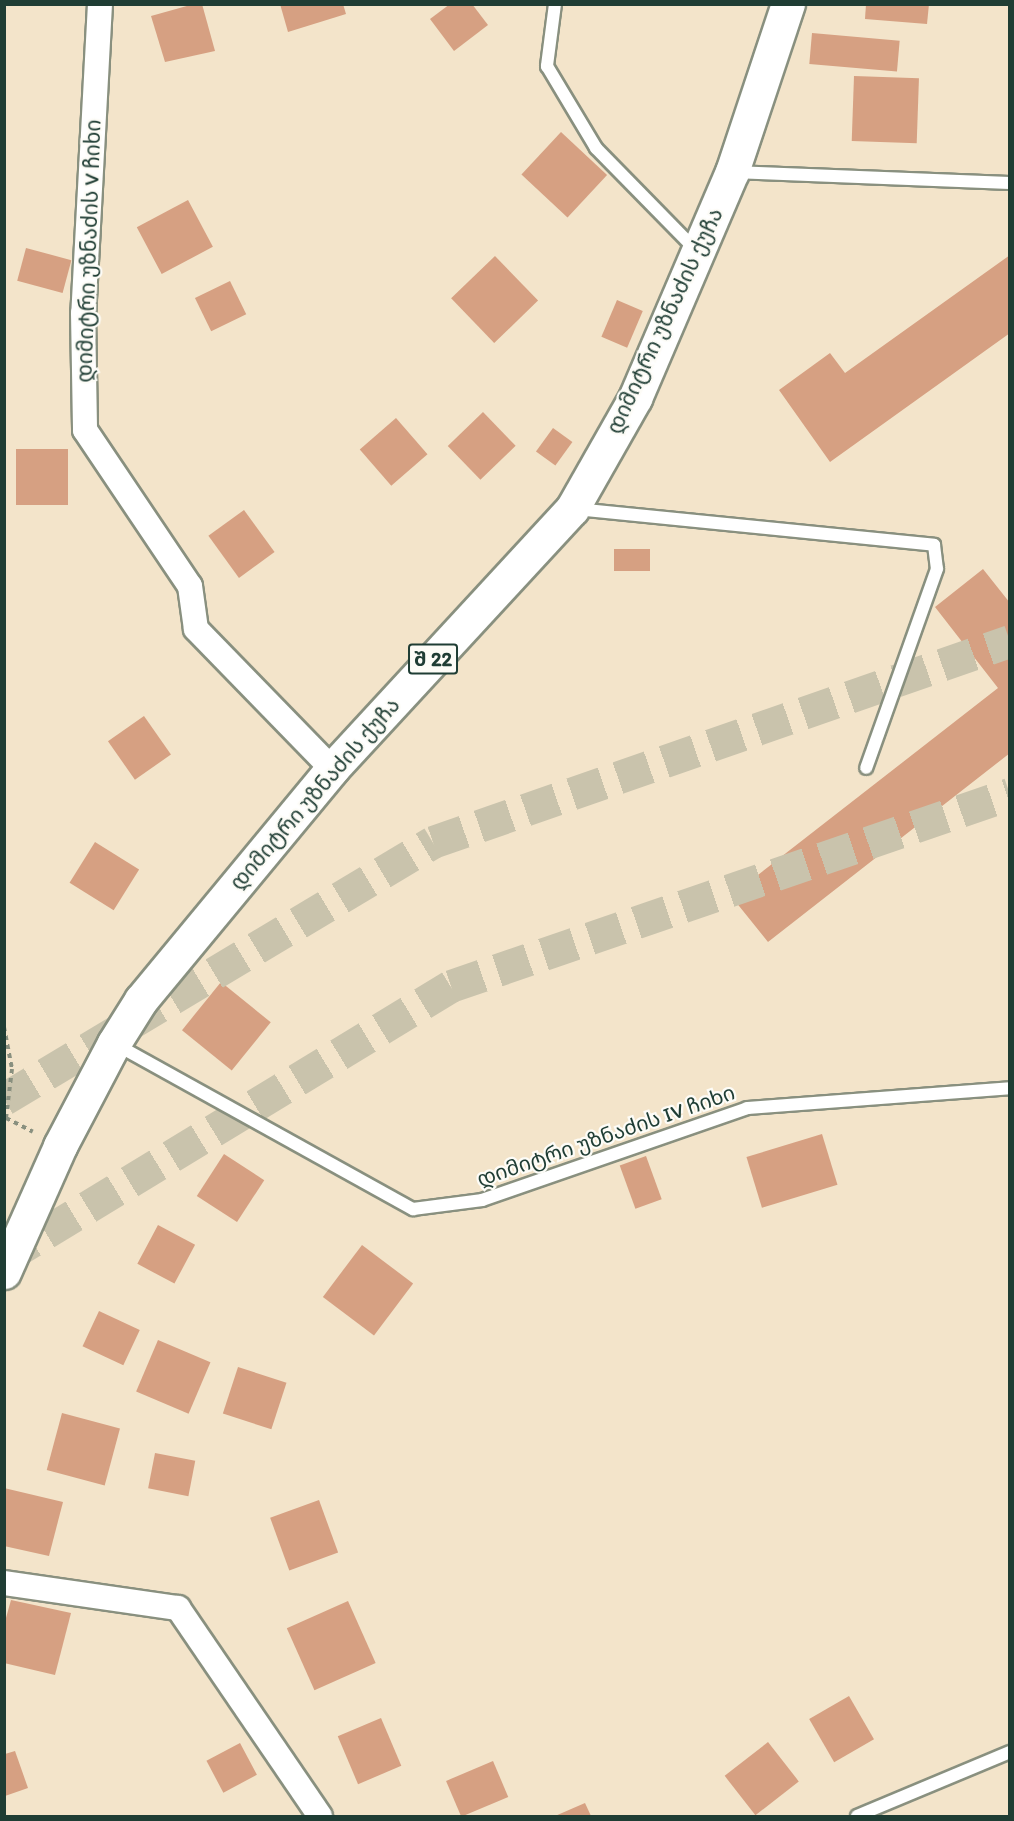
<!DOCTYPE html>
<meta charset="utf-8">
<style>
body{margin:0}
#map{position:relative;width:1014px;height:1821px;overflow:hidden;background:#f3e4ca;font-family:Itim,"Noto Sans Georgian",sans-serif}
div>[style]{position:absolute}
.building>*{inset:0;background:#d6a082;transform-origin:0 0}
.motorway-tunnel>*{height:33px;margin-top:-16.5px;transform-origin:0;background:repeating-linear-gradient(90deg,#c9c3ac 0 33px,transparent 0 49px)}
.path>*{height:4px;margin-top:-2px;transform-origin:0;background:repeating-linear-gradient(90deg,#89907f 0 4.5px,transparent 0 9px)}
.roads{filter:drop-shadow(2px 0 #89907f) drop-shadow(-2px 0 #89907f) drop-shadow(0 2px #89907f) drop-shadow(0 -2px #89907f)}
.service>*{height:12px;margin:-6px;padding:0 6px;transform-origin:6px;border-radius:6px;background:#fff}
.minor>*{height:24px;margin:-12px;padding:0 12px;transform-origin:12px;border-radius:12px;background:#fff}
.primary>*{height:33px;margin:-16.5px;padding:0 16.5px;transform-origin:16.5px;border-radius:16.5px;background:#fff}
span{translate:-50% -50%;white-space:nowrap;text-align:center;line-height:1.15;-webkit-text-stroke:4.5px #fdfcf7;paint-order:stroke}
.shield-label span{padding:2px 4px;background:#fdfcf7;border:2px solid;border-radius:4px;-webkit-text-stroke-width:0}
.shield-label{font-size:20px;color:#1f3d34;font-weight:700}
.street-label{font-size:21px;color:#1f3d34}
.frame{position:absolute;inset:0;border:6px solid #1f3d34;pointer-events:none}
</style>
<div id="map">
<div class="building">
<i style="clip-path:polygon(194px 4px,202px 4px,215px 51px,165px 62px,151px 16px)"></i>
<i style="clip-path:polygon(280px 4px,343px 4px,346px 14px,288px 32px)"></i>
<i style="clip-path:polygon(450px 4px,472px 4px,488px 25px,454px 51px,430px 19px)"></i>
<i style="clip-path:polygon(866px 4px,929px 4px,927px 24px,865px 19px)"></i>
<i style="left:812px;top:33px;width:88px;height:31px;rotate:5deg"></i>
<i style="left:854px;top:76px;width:65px;height:65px;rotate:2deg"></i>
<i style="left:561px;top:132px;width:63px;height:58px;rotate:43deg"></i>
<i style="left:188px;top:200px;width:53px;height:58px;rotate:62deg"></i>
<i style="left:26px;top:248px;width:47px;height:34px;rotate:15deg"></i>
<i style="clip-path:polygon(1010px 255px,1010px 333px,830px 462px,779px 390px,830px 353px,845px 373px)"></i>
<i style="left:495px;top:256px;width:62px;height:61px;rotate:46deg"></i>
<i style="left:230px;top:281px;width:37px;height:39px;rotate:64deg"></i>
<i style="left:617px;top:300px;width:28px;height:40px;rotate:23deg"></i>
<i style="left:483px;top:412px;width:47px;height:49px;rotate:46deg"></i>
<i style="left:396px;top:418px;width:48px;height:48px;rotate:49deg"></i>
<i style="left:553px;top:428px;width:24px;height:29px;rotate:36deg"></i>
<i style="left:16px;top:449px;width:52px;height:56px"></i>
<i style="left:244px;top:510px;width:52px;height:44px;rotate:54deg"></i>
<i style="left:614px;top:549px;width:36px;height:22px"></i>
<i style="clip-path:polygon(983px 569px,1010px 603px,1010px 753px,768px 942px,731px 896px,998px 688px,935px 607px)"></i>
<i style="left:144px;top:716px;width:47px;height:44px;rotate:55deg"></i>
<i style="left:95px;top:842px;width:52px;height:48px;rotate:32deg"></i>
<i style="left:221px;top:982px;width:64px;height:62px;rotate:39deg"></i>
<i style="left:822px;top:1134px;width:53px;height:79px;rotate:73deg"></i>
<i style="left:224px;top:1154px;width:48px;height:50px;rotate:33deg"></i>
<i style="left:646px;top:1156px;width:46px;height:28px;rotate:70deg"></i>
<i style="left:158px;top:1225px;width:42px;height:44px;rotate:28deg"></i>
<i style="left:362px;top:1245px;width:64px;height:65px;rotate:37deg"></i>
<i style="left:99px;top:1311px;width:45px;height:39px;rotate:25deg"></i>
<i style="left:158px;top:1340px;width:57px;height:56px;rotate:23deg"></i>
<i style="left:238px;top:1367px;width:51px;height:49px;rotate:18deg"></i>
<i style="left:62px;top:1413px;width:60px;height:59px;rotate:15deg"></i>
<i style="left:155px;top:1453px;width:41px;height:36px;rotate:11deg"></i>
<i style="clip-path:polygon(4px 1488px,63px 1502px,49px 1556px,4px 1546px)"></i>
<i style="left:319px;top:1500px;width:56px;height:52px;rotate:70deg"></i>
<i style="clip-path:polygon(11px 1600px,71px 1613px,55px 1675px,4px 1663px,4px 1625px)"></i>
<i style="left:348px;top:1601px;width:68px;height:67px;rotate:66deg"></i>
<i style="left:849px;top:1696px;width:50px;height:46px;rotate:60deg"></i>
<i style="left:381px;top:1718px;width:52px;height:47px;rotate:67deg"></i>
<i style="left:768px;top:1742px;width:50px;height:55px;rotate:52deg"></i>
<i style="left:240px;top:1743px;width:36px;height:38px;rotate:62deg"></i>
<i style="clip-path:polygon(15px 1751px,28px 1788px,5px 1796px,5px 1754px)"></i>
<i style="left:493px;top:1761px;width:39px;height:51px;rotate:67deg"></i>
<i style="clip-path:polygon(585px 1803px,591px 1816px,555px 1816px)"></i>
</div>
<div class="motorway-tunnel">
<i style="left:4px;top:1099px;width:500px;rotate:-30.92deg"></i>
<i style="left:433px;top:842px;width:611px;rotate:-19.21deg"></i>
<i style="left:4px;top:1258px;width:523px;rotate:-31.32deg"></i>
<i style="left:451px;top:986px;width:591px;rotate:-18.96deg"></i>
</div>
<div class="path">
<i style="left:4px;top:1027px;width:43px;rotate:79.2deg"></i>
<i style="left:12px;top:1069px;width:49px;rotate:97deg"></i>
<i style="left:6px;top:1118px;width:30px;rotate:27deg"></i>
</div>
<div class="roads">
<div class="service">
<i style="left:555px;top:4px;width:63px;rotate:97.4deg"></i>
<i style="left:547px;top:66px;width:96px;rotate:59.1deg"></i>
<i style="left:596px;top:148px;width:144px;rotate:45.6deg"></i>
<i style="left:733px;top:172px;width:277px;rotate:2.3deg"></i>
<i style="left:576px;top:509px;width:360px;rotate:5.7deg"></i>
<i style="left:934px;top:545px;width:24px;rotate:83deg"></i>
<i style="left:937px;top:569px;width:211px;rotate:109.6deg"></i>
<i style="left:115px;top:1044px;width:341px;rotate:29deg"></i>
<i style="left:413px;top:1209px;width:70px;rotate:-7.4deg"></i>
<i style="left:482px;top:1200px;width:281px;rotate:-19.1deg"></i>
<i style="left:747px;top:1108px;width:264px;rotate:-4.3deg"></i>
<i style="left:857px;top:1816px;width:166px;rotate:-22.7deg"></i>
</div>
<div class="minor">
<i style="left:100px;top:4px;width:309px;rotate:93.1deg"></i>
<i style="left:83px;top:313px;width:117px;rotate:89deg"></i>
<i style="left:85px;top:430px;width:188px;rotate:56.1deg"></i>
<i style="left:190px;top:586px;width:43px;rotate:82.1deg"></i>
<i style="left:196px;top:629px;width:195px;rotate:45.8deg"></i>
<i style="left:4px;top:1583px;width:176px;rotate:8.2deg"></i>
<i style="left:178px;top:1608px;width:252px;rotate:55.7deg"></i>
</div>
<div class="primary">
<i style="left:4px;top:1272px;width:138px;rotate:-66deg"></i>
<i style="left:60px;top:1146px;width:116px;rotate:-62.3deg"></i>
<i style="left:114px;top:1043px;width:51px;rotate:-57.9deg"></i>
<i style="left:141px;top:1000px;width:300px;rotate:-50.4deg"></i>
<i style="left:332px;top:769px;width:354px;rotate:-47.3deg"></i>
<i style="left:572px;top:509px;width:128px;rotate:-60.4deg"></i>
<i style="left:635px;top:398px;width:246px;rotate:-66.8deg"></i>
<i style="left:732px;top:172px;width:177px;rotate:-71.6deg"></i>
</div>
</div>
<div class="shield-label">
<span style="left:433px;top:659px">შ 22</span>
</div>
<div class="street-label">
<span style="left:89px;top:251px;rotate:-88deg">დიმიტრი უზნაძის V ჩიხი</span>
<span style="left:665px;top:321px;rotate:-65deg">დიმიტრი უზნაძის ქუჩა</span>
<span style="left:315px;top:794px;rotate:-49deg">დიმიტრი უზნაძის ქუჩა</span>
<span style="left:606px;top:1136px;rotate:-19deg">დიმიტრი უზნაძის IV ჩიხი</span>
</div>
<div class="frame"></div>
</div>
